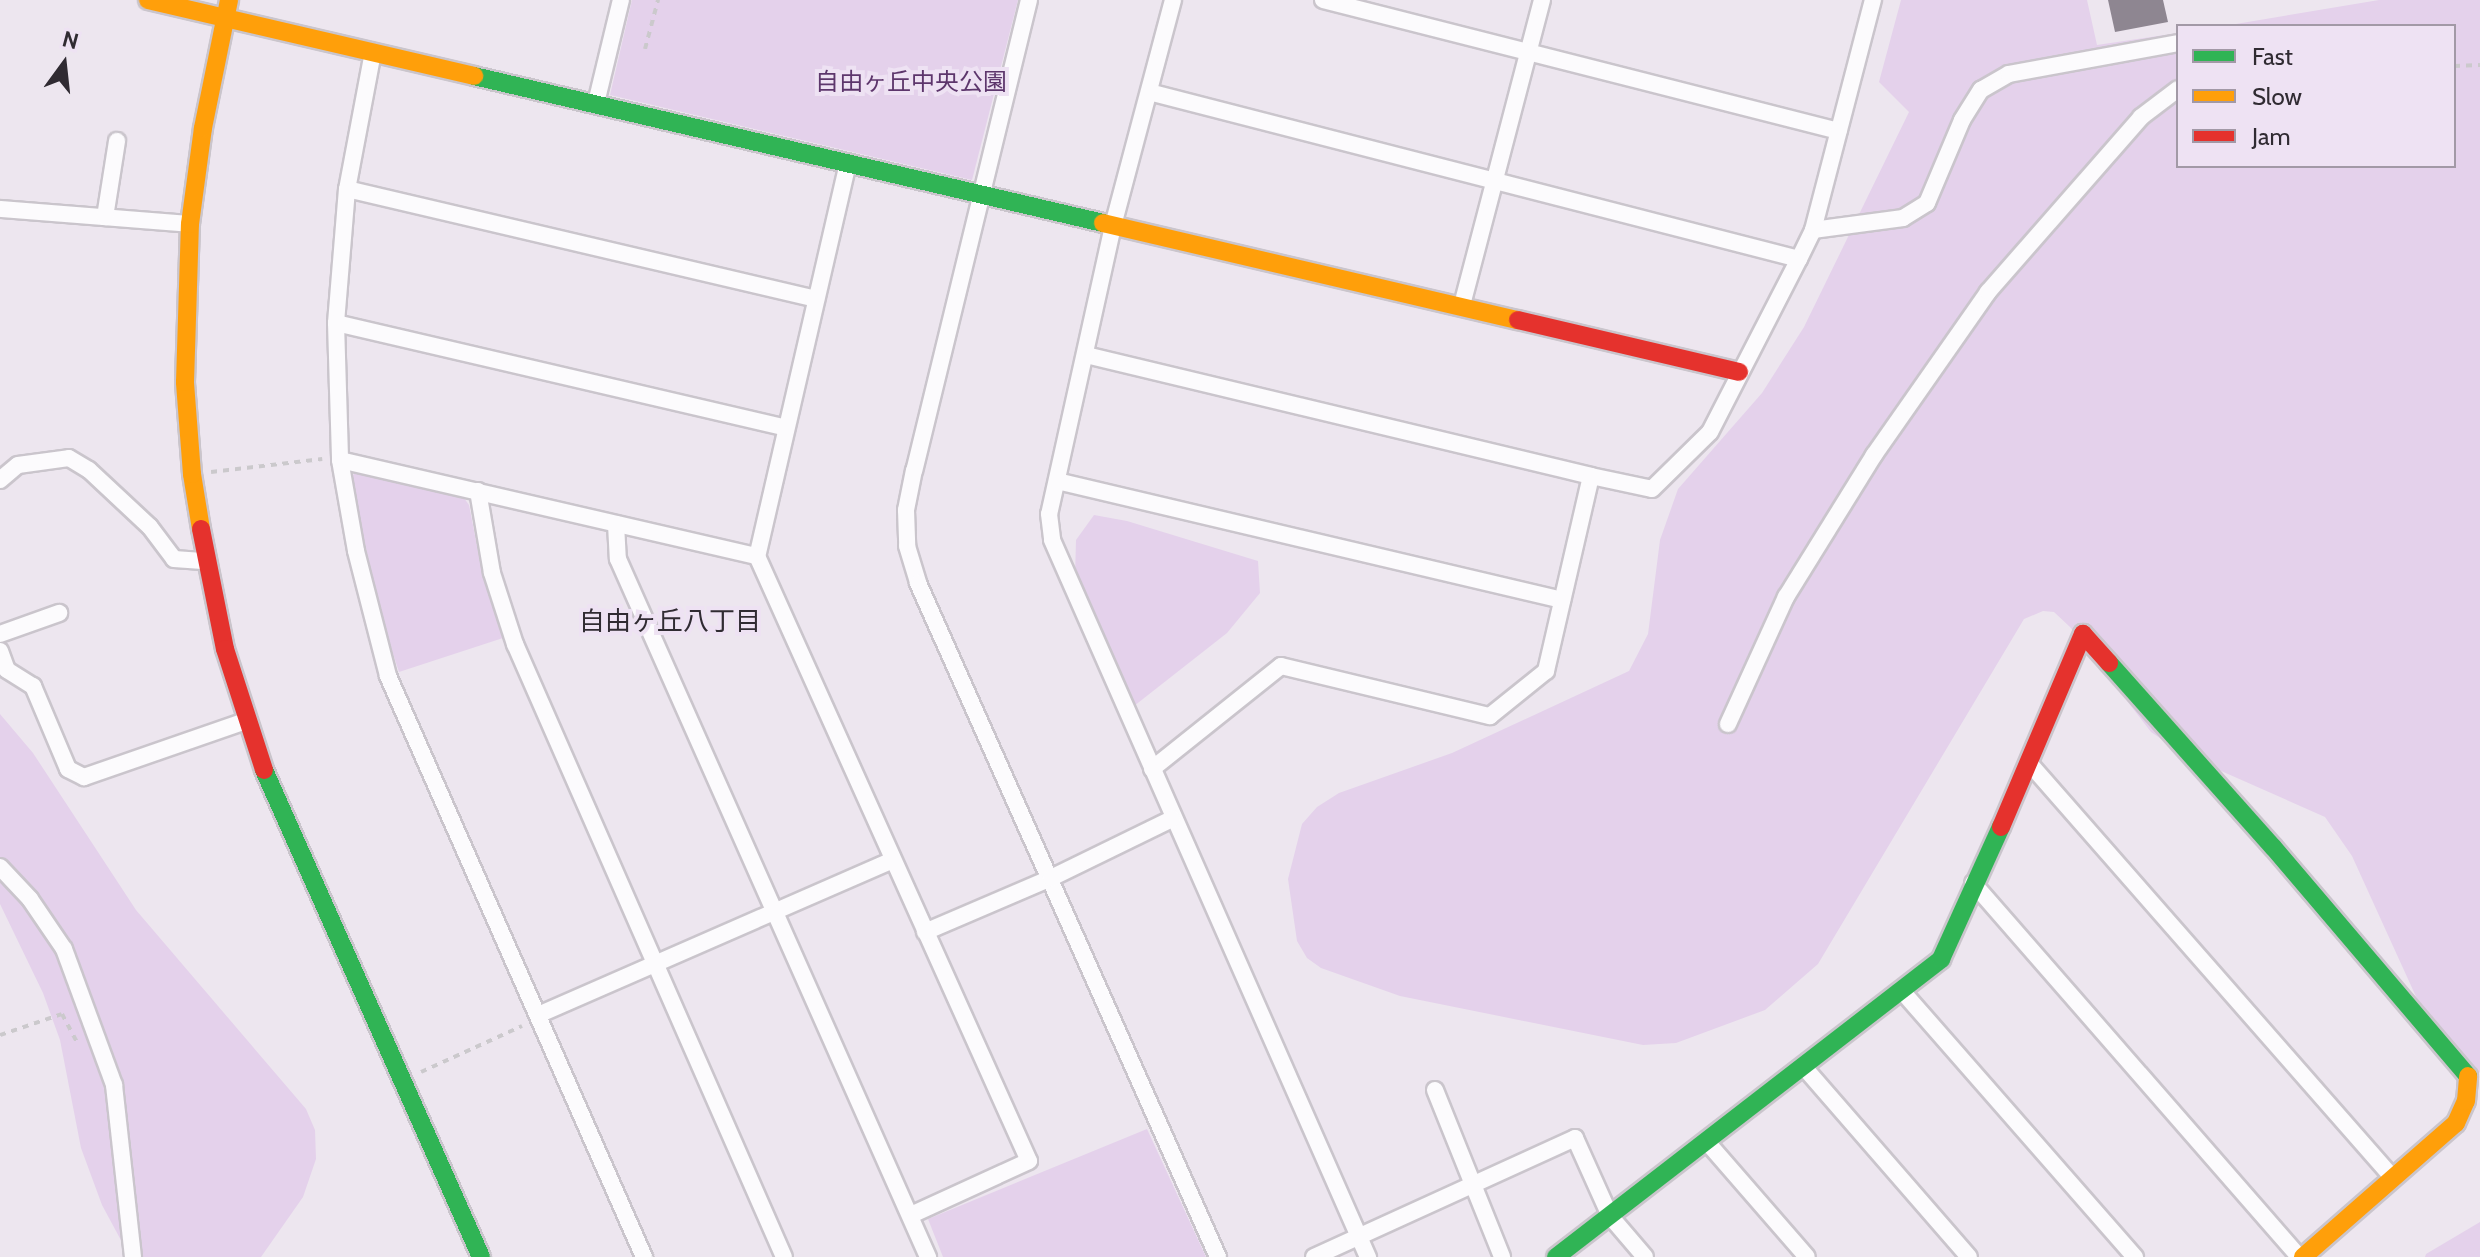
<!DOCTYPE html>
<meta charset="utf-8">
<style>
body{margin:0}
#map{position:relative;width:2480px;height:1257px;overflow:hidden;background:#ede6ef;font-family:Cabin,"Noto Sans JP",sans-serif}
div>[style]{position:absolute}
.green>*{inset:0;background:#e4d1eb}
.building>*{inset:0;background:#8e8691}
.path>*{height:4px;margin-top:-2px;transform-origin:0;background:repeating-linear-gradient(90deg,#cbc9cc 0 6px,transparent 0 12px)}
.roads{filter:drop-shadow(2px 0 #cac5cc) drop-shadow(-2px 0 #cac5cc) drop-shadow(0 2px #cac5cc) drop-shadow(0 -2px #cac5cc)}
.street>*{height:16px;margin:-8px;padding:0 8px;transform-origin:8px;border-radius:8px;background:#fcfbfd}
.fast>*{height:18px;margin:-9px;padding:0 9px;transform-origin:9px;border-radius:9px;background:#30b455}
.slow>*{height:18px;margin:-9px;padding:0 9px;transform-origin:9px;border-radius:9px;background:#ff9f0a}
.jam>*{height:18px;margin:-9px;padding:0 9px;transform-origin:9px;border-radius:9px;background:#e5322d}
span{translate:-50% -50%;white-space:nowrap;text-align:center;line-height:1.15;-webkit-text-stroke:8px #eee2f3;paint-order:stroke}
.park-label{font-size:24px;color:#5d366c}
.neighbourhood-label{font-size:26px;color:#302b32}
.legend{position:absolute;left:2176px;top:24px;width:280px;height:144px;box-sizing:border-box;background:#eee2f3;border:2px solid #a299a6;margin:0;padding:10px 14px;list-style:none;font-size:24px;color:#302b32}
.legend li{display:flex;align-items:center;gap:16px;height:40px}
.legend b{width:40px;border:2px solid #a299a6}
.north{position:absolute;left:24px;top:24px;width:80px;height:80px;-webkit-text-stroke:6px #eee2f3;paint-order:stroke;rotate:15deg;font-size:22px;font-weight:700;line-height:32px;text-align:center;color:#302b32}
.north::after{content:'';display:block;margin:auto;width:28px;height:36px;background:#302b32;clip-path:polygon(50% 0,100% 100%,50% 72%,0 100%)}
</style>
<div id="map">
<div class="green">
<i style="clip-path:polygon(632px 0,1018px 0,972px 180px,610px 95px)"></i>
<i style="clip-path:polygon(1901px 0,2087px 0,2097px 45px,2178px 33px,2178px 166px,2454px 166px,2454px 26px,2224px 26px,2379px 0,2480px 0,2480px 1073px,2418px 1001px,2352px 856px,2325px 817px,2185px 755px,2151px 732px,2070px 627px,2054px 612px,2043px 611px,2024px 619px,1818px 964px,1765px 1010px,1676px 1043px,1643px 1045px,1400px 996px,1321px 968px,1307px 958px,1297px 941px,1288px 879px,1302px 824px,1317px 807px,1339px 793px,1452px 753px,1629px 671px,1648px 634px,1660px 540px,1678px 489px,1762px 393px,1804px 327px,1909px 112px,1879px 82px)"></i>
<i style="clip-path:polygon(356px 472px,464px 498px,469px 505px,482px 571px,503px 638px,399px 672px,383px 623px,350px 478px)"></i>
<i style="clip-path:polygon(1094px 515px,1127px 521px,1258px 561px,1260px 593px,1227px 633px,1134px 706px,1075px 577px,1076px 540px)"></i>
<i style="clip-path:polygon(0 714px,33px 753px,136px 910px,306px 1109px,315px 1130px,316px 1159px,303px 1197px,261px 1257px,130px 1257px,102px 1205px,81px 1148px,60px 1040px,43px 993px,0 904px)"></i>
<i style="clip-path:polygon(1147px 1129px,1206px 1257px,943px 1257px,928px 1219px)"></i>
<i style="clip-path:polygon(2480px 1222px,2480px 1257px,2425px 1257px,2426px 1254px)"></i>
</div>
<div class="building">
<i style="clip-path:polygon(2108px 0,2163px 0,2168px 22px,2115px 32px)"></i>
</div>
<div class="path">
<i style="left:645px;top:49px;width:51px;rotate:-75.1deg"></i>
<i style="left:2454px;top:66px;width:26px;rotate:-2deg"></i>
<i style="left:211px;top:472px;width:112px;rotate:-6.7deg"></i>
<i style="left:0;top:1035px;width:65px;rotate:-18.7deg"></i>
<i style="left:62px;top:1014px;width:34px;rotate:62deg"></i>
<i style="left:421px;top:1072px;width:111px;rotate:-24.5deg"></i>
</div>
<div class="roads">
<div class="street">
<i style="left:1029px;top:0;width:484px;rotate:103.7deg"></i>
<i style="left:914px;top:470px;width:41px;rotate:101.3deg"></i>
<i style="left:906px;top:510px;width:36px;rotate:88deg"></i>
<i style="left:907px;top:546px;width:39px;rotate:73deg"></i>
<i style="left:918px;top:583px;width:738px;rotate:66.01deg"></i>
<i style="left:1173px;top:0;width:234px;rotate:104.9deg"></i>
<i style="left:1113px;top:226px;width:295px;rotate:102.5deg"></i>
<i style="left:1049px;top:514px;width:26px;rotate:83deg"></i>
<i style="left:1052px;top:540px;width:784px;rotate:66.22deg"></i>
<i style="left:1323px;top:0;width:532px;rotate:14.25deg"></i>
<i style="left:373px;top:52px;width:139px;rotate:100.7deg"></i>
<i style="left:347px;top:189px;width:134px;rotate:94.7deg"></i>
<i style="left:336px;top:323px;width:137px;rotate:88.3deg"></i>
<i style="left:340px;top:460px;width:92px;rotate:80deg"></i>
<i style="left:356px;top:551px;width:129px;rotate:75.6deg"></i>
<i style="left:388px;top:676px;width:635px;rotate:66.22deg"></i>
<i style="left:1149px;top:92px;width:671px;rotate:14.41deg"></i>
<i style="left:596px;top:103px;width:106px;rotate:-76.4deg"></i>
<i style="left:848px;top:163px;width:403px;rotate:103deg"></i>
<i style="left:757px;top:556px;width:663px;rotate:65.79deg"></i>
<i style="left:1029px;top:1161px;width:130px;rotate:155.4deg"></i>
<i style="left:347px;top:189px;width:482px;rotate:13.2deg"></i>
<i style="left:0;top:209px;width:191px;rotate:4.5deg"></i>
<i style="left:105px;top:217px;width:77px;rotate:-81deg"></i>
<i style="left:1813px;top:230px;width:91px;rotate:-7.6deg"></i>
<i style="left:1903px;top:218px;width:28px;rotate:-32deg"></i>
<i style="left:1927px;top:203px;width:90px;rotate:-67.1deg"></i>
<i style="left:1962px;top:120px;width:36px;rotate:-58deg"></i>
<i style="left:1981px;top:90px;width:32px;rotate:-30deg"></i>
<i style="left:2009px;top:74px;width:172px;rotate:-10.4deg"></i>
<i style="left:1462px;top:305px;width:315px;rotate:-75.3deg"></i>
<i style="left:336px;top:323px;width:462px;rotate:13.1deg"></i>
<i style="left:1086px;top:355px;width:519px;rotate:13.47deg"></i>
<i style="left:340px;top:460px;width:428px;rotate:13deg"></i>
<i style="left:0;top:480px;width:23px;rotate:-40deg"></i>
<i style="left:18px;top:465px;width:51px;rotate:-7.8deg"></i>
<i style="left:69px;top:458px;width:23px;rotate:31deg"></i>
<i style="left:89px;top:470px;width:83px;rotate:43.1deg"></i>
<i style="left:150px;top:527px;width:40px;rotate:53deg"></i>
<i style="left:174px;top:559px;width:32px;rotate:4deg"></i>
<i style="left:1057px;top:481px;width:519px;rotate:13.26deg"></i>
<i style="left:478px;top:491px;width:83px;rotate:80.3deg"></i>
<i style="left:492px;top:573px;width:75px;rotate:72.1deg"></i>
<i style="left:515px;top:644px;width:669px;rotate:66.31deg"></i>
<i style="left:616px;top:524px;width:35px;rotate:87deg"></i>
<i style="left:618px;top:559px;width:764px;rotate:66.05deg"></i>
<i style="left:0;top:634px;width:63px;rotate:-19.6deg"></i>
<i style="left:0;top:651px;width:20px;rotate:70deg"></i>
<i style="left:7px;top:670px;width:31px;rotate:32deg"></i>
<i style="left:33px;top:686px;width:90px;rotate:67.1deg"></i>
<i style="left:68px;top:769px;width:18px;rotate:27deg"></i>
<i style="left:84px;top:777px;width:171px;rotate:-19.1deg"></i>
<i style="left:1728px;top:724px;width:140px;rotate:-65.5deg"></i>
<i style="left:1786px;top:597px;width:167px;rotate:-58.2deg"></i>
<i style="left:1874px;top:455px;width:199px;rotate:-55deg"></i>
<i style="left:1988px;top:292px;width:232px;rotate:-48.8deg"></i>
<i style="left:2141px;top:117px;width:46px;rotate:-37.1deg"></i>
<i style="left:2030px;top:764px;width:551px;rotate:48.76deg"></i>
<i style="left:1152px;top:769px;width:165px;rotate:-38.6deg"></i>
<i style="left:1281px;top:666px;width:215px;rotate:13.5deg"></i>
<i style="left:1490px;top:716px;width:72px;rotate:-38.8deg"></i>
<i style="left:1546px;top:671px;width:200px;rotate:-77deg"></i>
<i style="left:1591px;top:476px;width:62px;rotate:12deg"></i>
<i style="left:1652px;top:489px;width:81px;rotate:-44.5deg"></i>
<i style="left:1710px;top:432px;width:195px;rotate:-62.8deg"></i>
<i style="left:1799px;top:259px;width:32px;rotate:-64deg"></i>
<i style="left:1813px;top:230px;width:238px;rotate:-75.4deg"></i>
<i style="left:0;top:867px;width:44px;rotate:46.8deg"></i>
<i style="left:30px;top:899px;width:60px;rotate:55.8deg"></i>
<i style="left:64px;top:949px;width:145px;rotate:69.8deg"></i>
<i style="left:114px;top:1085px;width:173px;rotate:83.7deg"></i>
<i style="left:1973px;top:883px;width:496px;rotate:48.9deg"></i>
<i style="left:925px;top:932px;width:137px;rotate:-23.2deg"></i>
<i style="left:1051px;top:878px;width:135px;rotate:-26deg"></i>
<i style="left:1902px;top:991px;width:354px;rotate:48.8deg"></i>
<i style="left:538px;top:1015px;width:387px;rotate:-23.6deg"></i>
<i style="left:1803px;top:1066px;width:253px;rotate:49deg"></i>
<i style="left:1435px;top:1090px;width:180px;rotate:68.1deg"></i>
<i style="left:1707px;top:1142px;width:152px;rotate:49deg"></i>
<i style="left:1314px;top:1257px;width:287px;rotate:-24.5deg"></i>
<i style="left:1575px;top:1138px;width:85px;rotate:65.8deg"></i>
<i style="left:1610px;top:1216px;width:54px;rotate:49.5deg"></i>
</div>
<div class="fast">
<i style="left:474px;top:76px;width:646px;rotate:13.15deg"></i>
<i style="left:2109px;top:663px;width:246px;rotate:48.3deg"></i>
<i style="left:2273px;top:847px;width:301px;rotate:49.6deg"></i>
<i style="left:264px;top:770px;width:533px;rotate:65.98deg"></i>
<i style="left:1556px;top:1257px;width:487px;rotate:-37.7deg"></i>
<i style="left:1941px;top:959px;width:145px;rotate:-65.6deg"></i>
</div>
<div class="slow">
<i style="left:148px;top:0;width:335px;rotate:13.1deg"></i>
<i style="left:1103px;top:223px;width:426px;rotate:13.2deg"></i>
<i style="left:201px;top:529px;width:56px;rotate:-99.3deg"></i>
<i style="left:192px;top:474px;width:92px;rotate:-94.4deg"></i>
<i style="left:185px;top:382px;width:158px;rotate:-88.2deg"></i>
<i style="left:190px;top:224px;width:97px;rotate:-82.3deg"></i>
<i style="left:203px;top:128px;width:131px;rotate:-78.5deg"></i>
<i style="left:2303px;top:1257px;width:203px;rotate:-41.2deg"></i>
<i style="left:2456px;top:1123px;width:24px;rotate:-66deg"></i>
<i style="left:2466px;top:1101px;width:25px;rotate:-85deg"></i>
</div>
<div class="jam">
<i style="left:1518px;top:320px;width:227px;rotate:13.2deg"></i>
<i style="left:201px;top:529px;width:122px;rotate:78.7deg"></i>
<i style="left:225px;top:649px;width:127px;rotate:72.1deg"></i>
<i style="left:2001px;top:827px;width:210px;rotate:-67deg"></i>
<i style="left:2083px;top:634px;width:39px;rotate:48deg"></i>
</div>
</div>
<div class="park-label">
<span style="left:911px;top:82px">自由ヶ丘中央公園</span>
</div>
<div class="neighbourhood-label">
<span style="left:670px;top:622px">自由ヶ丘八丁目</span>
</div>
<ul class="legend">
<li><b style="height:10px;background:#30b455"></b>Fast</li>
<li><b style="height:10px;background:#ff9f0a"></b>Slow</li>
<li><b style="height:10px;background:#e5322d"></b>Jam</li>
</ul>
<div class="north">N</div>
</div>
